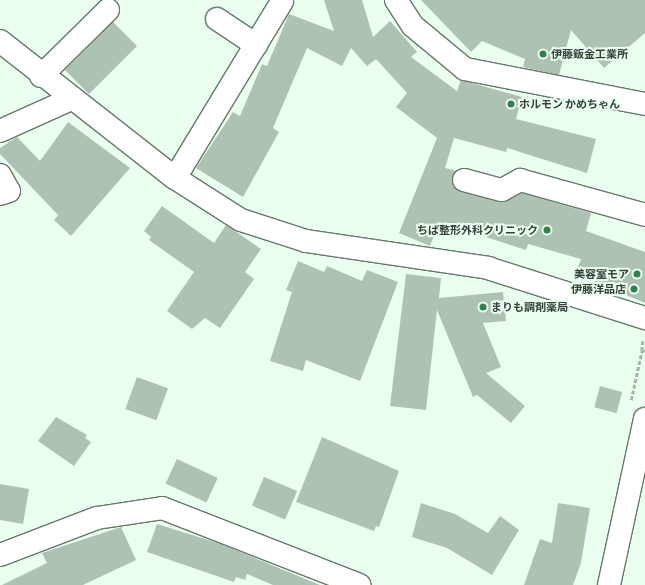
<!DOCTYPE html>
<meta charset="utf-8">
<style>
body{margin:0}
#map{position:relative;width:645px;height:585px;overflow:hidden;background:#eaffef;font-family:Commissioner,"Noto Sans JP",sans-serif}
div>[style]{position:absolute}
.building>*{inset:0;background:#aec2b3;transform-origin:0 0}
.path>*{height:2.5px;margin-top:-1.25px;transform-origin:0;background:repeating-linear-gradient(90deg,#a6b6aa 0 4px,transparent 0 6px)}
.roads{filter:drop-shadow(1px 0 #66796b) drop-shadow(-1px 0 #66796b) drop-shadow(0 1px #66796b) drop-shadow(0 -1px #66796b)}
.minor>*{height:22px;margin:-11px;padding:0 11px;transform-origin:11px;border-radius:11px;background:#fff}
.dots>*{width:11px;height:11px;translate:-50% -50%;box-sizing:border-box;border:2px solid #eaffef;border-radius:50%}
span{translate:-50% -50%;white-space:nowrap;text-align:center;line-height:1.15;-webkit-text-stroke:4px #eaffef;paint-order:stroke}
.poi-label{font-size:11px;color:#373f39;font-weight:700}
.left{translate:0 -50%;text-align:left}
.right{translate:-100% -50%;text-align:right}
</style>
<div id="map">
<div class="building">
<i style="clip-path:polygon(324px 0,362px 0,373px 37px,390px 21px,417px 52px,411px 57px,457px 91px,461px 80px,522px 97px,516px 119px,596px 139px,587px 173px,507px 148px,506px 152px,454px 138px,445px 168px,456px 171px,452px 183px,461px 192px,499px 202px,522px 193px,591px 213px,586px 231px,645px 252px,645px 303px,591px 280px,594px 273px,578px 267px,581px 259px,528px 244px,526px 250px,439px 222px,430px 246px,399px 233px,437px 138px,396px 107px,407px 93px,376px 59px,367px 66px,351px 48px,342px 66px,307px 48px,273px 128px,279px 132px,243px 197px,196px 168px,233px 112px,240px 116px,262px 64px,267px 66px,289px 14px,334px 31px)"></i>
<i style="clip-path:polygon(421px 0,645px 0,645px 33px,604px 68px,571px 30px,559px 75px,523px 67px,525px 59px,482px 41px,471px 52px)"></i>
<i style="left:113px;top:22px;width:34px;height:68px;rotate:45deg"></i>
<i style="clip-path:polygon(68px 122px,130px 168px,71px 236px,54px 220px,58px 215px,0 154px,0 148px,17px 137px,40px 161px)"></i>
<i style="clip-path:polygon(162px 206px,214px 243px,226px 225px,261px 249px,245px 272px,254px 279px,220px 328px,205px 318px,192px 329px,167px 311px,194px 272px,149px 240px,151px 237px,144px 231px)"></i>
<i style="clip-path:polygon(298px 261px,324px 272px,327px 266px,362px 281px,367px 270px,398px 282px,360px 381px,306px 360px,303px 371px,270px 361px,292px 292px,286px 290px)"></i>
<i style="clip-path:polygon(406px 274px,441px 278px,439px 298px,503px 292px,506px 321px,483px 323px,501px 367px,486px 373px,525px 406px,511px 423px,477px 395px,473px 397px,437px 310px,426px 410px,390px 406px)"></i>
<i style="left:137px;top:377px;width:33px;height:34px;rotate:20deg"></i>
<i style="left:600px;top:386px;width:23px;height:22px;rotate:15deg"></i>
<i style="clip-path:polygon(56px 417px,87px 435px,85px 438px,91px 442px,74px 466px,38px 441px)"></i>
<i style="clip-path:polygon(322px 437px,399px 471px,379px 527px,376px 526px,374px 531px,296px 502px)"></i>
<i style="left:177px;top:459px;width:45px;height:27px;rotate:25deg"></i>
<i style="left:264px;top:477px;width:36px;height:31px;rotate:23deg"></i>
<i style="clip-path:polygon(0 484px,29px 489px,23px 524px,0 520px)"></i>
<i style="clip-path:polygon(421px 503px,455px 514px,488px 533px,500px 516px,519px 530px,492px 575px,447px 548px,412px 537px)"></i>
<i style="clip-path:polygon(558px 503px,590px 508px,581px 563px,573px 585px,524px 585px,540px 539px,552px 543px)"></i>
<i style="clip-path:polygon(157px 524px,221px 544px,320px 585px,273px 585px,247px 574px,245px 580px,236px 577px,234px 582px,147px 552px)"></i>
<i style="clip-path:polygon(121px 527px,136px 560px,83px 585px,2px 585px,47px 563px,42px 553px)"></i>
</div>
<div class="path">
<i style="left:643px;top:341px;width:9px;rotate:96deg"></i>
<i style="left:642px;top:350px;width:3px;rotate:18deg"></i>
<i style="left:631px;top:400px;width:51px;rotate:-77.6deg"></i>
</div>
<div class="roads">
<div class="minor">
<i style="left:396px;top:0;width:31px;rotate:57deg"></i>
<i style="left:413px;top:26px;width:67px;rotate:39.6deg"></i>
<i style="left:465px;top:69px;width:183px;rotate:11deg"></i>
<i style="left:217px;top:19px;width:47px;rotate:33.7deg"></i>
<i style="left:0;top:41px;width:222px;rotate:38.1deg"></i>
<i style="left:175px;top:178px;width:78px;rotate:32.5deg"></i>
<i style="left:241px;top:220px;width:68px;rotate:17.9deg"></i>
<i style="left:306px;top:241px;width:184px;rotate:8.4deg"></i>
<i style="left:488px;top:268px;width:165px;rotate:17.7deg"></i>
<i style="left:41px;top:76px;width:94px;rotate:-44.6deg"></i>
<i style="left:0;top:131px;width:78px;rotate:-24.3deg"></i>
<i style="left:0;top:175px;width:18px;rotate:61deg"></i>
<i style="left:9px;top:191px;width:9px;rotate:162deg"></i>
<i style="left:175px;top:178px;width:207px;rotate:-58.8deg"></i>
<i style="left:464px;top:180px;width:39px;rotate:15deg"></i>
<i style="left:502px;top:190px;width:21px;rotate:-29deg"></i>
<i style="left:520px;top:180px;width:130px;rotate:15.6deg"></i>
<i style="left:0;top:555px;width:104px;rotate:-20.9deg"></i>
<i style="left:97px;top:518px;width:66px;rotate:-8.7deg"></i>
<i style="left:162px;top:508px;width:212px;rotate:21.3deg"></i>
<i style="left:609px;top:585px;width:170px;rotate:-77.8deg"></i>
</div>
</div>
<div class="dots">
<i style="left:543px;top:54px;background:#338151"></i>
<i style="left:511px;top:104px;background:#338151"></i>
<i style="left:547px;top:230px;background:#338151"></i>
<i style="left:637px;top:274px;background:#338151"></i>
<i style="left:634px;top:289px;background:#338151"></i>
<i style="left:483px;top:307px;background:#338151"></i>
</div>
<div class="poi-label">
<span class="left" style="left:551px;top:54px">伊藤鈑金工業所</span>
<span class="left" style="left:519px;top:104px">ホルモン かめちゃん</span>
<span class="right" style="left:538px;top:230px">ちば整形外科クリニック</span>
<span class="right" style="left:629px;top:274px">美容室モア</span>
<span class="right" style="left:626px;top:289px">伊藤洋品店</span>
<span class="left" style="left:491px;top:307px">まりも調剤薬局</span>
</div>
</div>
